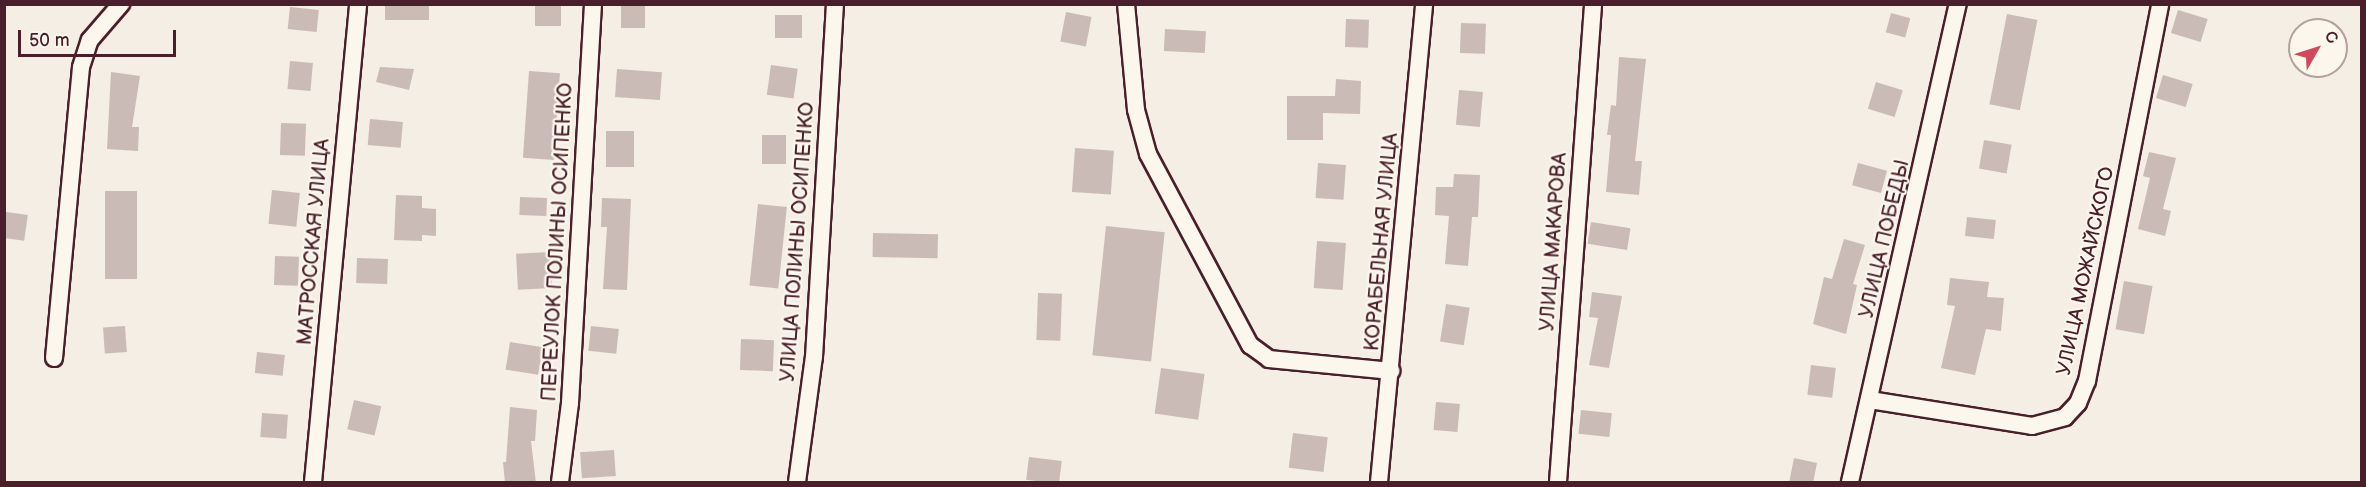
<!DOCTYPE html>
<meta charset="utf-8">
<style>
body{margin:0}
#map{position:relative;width:2366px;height:487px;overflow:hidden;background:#f4eee4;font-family:"Balsamiq Sans",sans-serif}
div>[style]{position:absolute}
.building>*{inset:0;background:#cabbb6;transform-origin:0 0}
.roads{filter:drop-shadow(2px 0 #4a1f2b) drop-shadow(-2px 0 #4a1f2b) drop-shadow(0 2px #4a1f2b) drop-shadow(0 -2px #4a1f2b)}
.minor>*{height:16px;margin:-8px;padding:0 8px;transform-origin:8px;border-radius:8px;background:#fbf7ec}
span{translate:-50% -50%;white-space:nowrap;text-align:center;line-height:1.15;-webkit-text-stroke:4.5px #fbf7ec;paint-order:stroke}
.street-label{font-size:20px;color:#4a1f2b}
.frame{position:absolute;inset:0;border:6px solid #4a1f2b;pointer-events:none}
.north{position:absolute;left:2288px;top:18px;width:60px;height:60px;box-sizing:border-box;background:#fbf7ec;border:2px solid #b4a19f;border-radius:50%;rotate:51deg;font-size:16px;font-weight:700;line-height:24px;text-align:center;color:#4a1f2b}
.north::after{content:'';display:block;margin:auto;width:21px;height:27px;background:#d1495b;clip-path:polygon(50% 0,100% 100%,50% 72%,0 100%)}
.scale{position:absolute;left:18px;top:30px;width:158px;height:27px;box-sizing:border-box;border:3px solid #4a1f2b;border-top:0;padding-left:8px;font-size:18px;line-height:21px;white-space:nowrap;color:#4a1f2b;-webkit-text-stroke:4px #fbf7ec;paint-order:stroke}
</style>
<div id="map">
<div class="building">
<i style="left:385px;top:4px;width:44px;height:16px"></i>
<i style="left:535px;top:4px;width:26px;height:22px"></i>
<i style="left:621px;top:4px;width:24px;height:24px"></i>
<i style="left:290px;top:7px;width:29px;height:22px;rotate:6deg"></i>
<i style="left:2178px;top:10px;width:31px;height:24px;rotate:17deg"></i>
<i style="left:1066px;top:12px;width:26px;height:30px;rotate:11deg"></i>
<i style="left:1891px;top:13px;width:20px;height:20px;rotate:15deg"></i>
<i style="left:2007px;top:14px;width:31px;height:92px;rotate:11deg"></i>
<i style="left:775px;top:15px;width:27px;height:23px"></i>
<i style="left:1346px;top:19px;width:23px;height:28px;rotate:2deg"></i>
<i style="left:1461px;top:23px;width:25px;height:30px;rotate:2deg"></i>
<i style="left:1165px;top:29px;width:41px;height:22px;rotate:3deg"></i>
<i style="clip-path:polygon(1619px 57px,1646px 59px,1635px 161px,1642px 161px,1639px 195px,1606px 192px,1611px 135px,1607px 135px,1611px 105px,1616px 106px)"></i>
<i style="left:290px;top:61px;width:23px;height:28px;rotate:5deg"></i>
<i style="left:771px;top:65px;width:27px;height:30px;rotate:8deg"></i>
<i style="clip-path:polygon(380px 67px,414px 69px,409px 90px,376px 82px)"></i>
<i style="left:617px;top:69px;width:45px;height:28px;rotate:4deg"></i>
<i style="left:529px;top:71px;width:31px;height:87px;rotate:4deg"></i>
<i style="clip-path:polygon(111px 72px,140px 76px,132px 127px,139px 127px,138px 151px,107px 149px)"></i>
<i style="left:2163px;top:75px;width:31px;height:24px;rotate:17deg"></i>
<i style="clip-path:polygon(1336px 79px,1361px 81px,1360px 114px,1323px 113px,1323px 140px,1287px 140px,1287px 96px,1335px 96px)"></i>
<i style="left:1876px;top:82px;width:28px;height:28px;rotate:17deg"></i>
<i style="left:1459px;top:90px;width:24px;height:35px;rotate:5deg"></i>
<i style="left:370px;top:119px;width:33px;height:26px;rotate:5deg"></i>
<i style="left:281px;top:123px;width:25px;height:32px;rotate:2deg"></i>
<i style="left:606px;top:131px;width:28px;height:36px"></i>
<i style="left:762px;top:135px;width:24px;height:29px"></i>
<i style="left:1984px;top:140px;width:28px;height:29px;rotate:10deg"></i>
<i style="left:1075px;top:148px;width:39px;height:44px;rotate:4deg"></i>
<i style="clip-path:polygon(2149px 152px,2176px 158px,2163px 209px,2171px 211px,2165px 236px,2138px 229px,2150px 178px,2143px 176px)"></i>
<i style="left:1318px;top:163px;width:28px;height:35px;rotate:4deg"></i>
<i style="left:1858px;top:163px;width:30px;height:23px;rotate:15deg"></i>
<i style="clip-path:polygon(1454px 174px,1480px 175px,1478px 217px,1472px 217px,1468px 266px,1445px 264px,1449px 216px,1435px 215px,1436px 187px,1453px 187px)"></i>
<i style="left:272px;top:190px;width:28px;height:34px;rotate:6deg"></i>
<i style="left:105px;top:191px;width:32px;height:88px"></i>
<i style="clip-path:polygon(396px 195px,422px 196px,422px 208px,436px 209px,436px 236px,422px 235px,422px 241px,394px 240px)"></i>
<i style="left:520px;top:197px;width:27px;height:18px;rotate:2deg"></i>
<i style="clip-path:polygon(602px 198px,631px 199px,627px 290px,603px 289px,607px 227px,601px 227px)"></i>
<i style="left:758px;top:204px;width:29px;height:82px;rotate:6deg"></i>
<i style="left:6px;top:212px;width:22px;height:26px;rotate:8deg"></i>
<i style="left:1967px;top:217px;width:29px;height:19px;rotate:6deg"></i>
<i style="left:1591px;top:222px;width:40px;height:22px;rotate:9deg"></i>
<i style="left:1106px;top:226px;width:59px;height:130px;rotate:6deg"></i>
<i style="left:873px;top:233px;width:65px;height:24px;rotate:1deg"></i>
<i style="clip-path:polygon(1844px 239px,1865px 245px,1853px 284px,1857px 285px,1846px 334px,1813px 324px,1824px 277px,1832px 279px)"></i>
<i style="left:1317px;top:241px;width:29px;height:47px;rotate:4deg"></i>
<i style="left:550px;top:252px;width:36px;height:34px;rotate:87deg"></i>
<i style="left:275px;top:256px;width:24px;height:29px;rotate:2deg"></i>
<i style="left:357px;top:258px;width:31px;height:25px;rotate:2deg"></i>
<i style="clip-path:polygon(1950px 278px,1989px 282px,1987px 297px,2004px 298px,2001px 331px,1986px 329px,1975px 375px,1941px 368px,1955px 306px,1947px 305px)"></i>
<i style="left:2124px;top:281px;width:29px;height:49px;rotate:10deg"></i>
<i style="clip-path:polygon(1592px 292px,1622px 296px,1609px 368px,1589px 365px,1598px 318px,1589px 317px)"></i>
<i style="left:1038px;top:293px;width:24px;height:47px;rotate:2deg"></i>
<i style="left:1446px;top:304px;width:24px;height:38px;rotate:9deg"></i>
<i style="left:125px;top:326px;width:26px;height:22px;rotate:86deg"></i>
<i style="left:591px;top:326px;width:28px;height:25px;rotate:6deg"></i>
<i style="left:741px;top:339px;width:33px;height:31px;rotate:2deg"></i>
<i style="left:510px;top:342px;width:33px;height:28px;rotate:9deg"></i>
<i style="left:257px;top:352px;width:28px;height:21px;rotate:6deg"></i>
<i style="left:1811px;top:365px;width:25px;height:30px;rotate:7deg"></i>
<i style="left:1161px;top:368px;width:44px;height:46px;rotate:8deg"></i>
<i style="left:354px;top:400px;width:28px;height:30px;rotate:13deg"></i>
<i style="left:1436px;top:402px;width:24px;height:28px;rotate:5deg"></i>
<i style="clip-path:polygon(510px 407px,537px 410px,535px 441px,531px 441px,536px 483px,505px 483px,503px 462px,506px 462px)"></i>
<i style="left:1581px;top:410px;width:31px;height:24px;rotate:6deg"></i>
<i style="left:262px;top:413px;width:26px;height:24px;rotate:4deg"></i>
<i style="left:1293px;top:433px;width:35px;height:35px;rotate:7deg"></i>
<i style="left:614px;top:450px;width:26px;height:34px;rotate:86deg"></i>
<i style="left:1029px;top:457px;width:33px;height:23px;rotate:7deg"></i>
<i style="clip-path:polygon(1794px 458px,1817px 463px,1813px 483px,1789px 483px)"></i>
</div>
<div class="roads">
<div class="minor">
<i style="left:1126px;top:4px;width:106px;rotate:84.6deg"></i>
<i style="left:1136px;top:110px;width:46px;rotate:74.7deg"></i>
<i style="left:1148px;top:154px;width:217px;rotate:61.9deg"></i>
<i style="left:1250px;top:345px;width:24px;rotate:36deg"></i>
<i style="left:1269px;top:359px;width:123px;rotate:5.6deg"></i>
<i style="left:54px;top:358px;width:292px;rotate:-84.7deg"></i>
<i style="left:81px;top:67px;width:28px;rotate:-72deg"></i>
<i style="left:90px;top:40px;width:48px;rotate:-49.3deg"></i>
<i style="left:1870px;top:400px;width:164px;rotate:9.1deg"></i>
<i style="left:2032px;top:426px;width:34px;rotate:-15deg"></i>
<i style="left:2065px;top:417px;width:19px;rotate:-47deg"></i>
<i style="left:2078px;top:403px;width:24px;rotate:-68deg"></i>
<i style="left:2087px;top:381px;width:384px;rotate:-79deg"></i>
<i style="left:313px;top:482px;width:480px;rotate:-84.6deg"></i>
<i style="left:560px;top:482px;width:80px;rotate:-82.8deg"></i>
<i style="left:570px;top:403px;width:400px;rotate:-86.7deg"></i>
<i style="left:797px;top:482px;width:126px;rotate:-82.3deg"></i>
<i style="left:814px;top:357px;width:354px;rotate:-86.6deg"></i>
<i style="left:1379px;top:482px;width:480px;rotate:-84.6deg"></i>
<i style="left:1558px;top:482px;width:479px;rotate:-85.8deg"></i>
<i style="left:1850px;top:482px;width:490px;rotate:-77.3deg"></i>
</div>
</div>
<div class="street-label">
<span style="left:1885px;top:239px;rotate:-77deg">УЛИЦА ПОБЕДЫ</span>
<span style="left:314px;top:242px;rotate:-85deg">МАТРОССКАЯ УЛИЦА</span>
<span style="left:558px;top:242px;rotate:-87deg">ПЕРЕУЛОК ПОЛИНЫ ОСИПЕНКО</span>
<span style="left:798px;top:242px;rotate:-86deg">УЛИЦА ПОЛИНЫ ОСИПЕНКО</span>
<span style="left:1382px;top:242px;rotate:-85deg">КОРАБЕЛЬНАЯ УЛИЦА</span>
<span style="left:1554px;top:242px;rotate:-86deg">УЛИЦА МАКАРОВА</span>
<span style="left:2086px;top:271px;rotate:-78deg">УЛИЦА МОЖАЙСКОГО</span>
</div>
<div class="frame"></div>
<div class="north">С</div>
<div class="scale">50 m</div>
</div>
